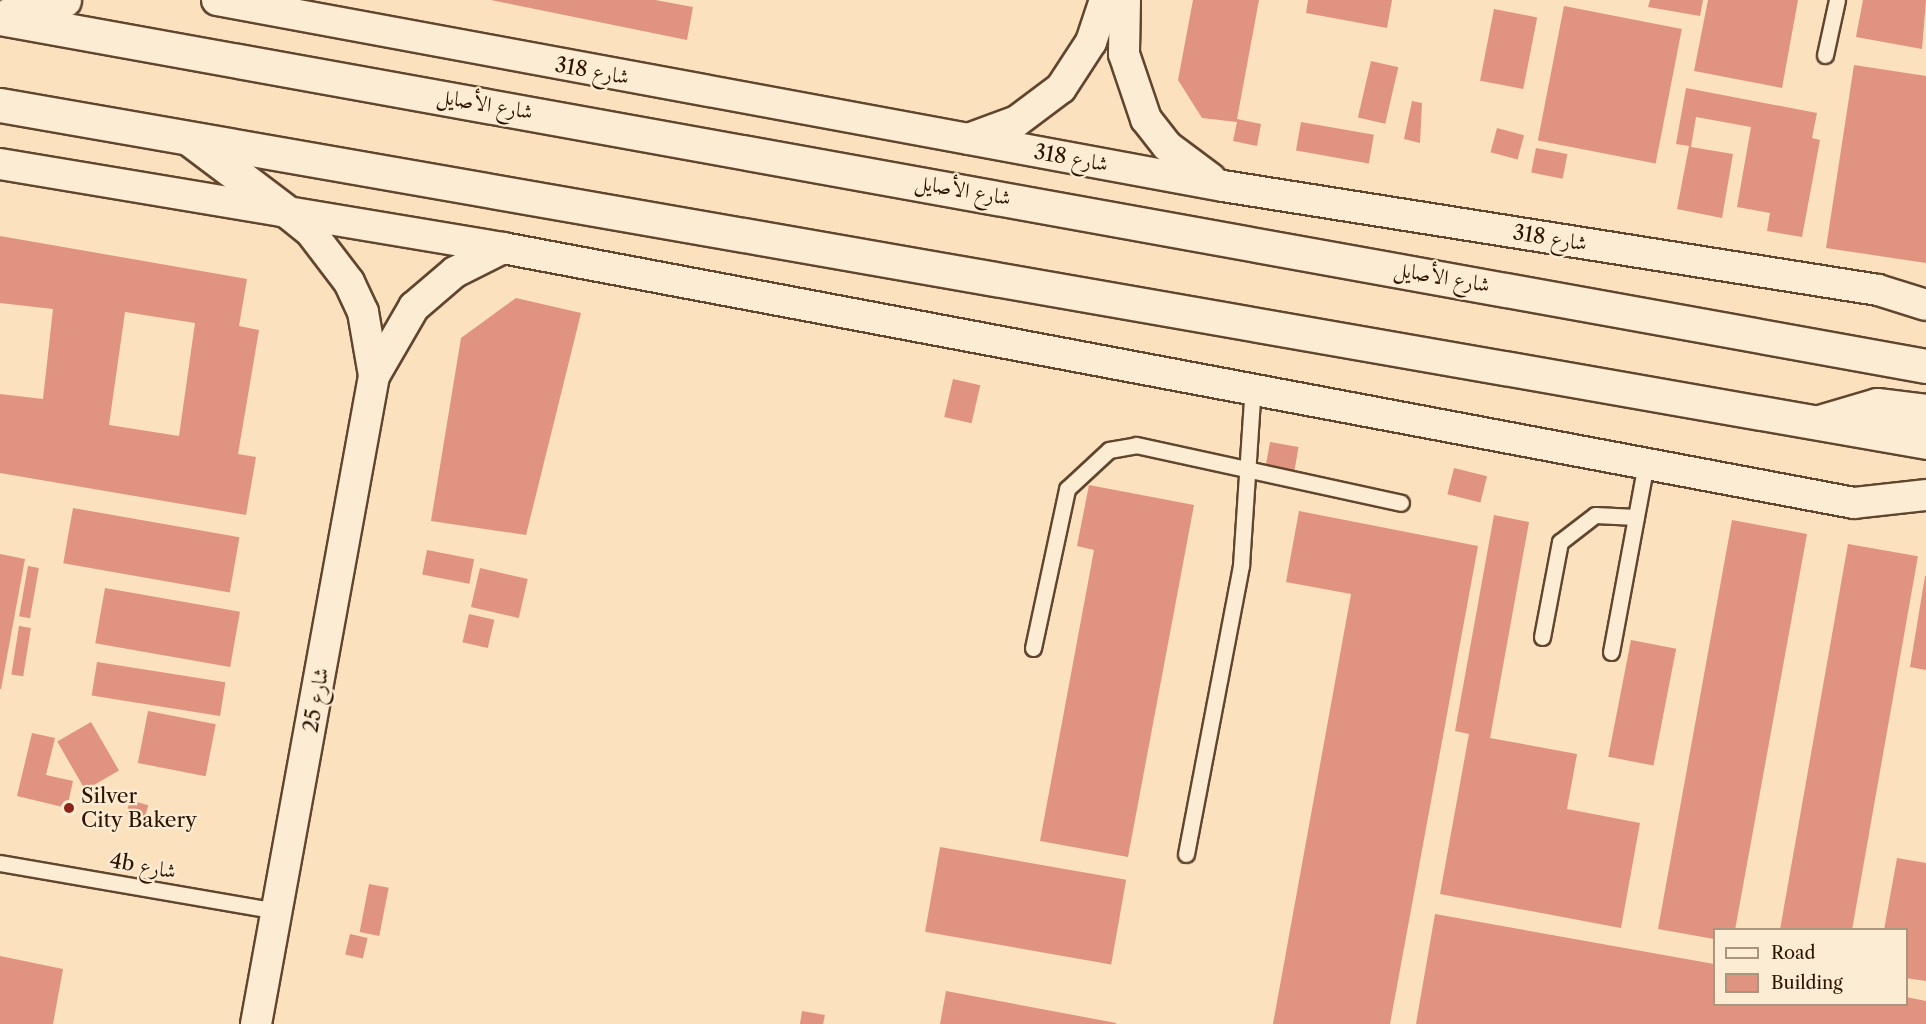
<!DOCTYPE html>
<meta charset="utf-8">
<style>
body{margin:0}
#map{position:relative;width:1926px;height:1024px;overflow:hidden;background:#fbe1bd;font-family:"Libre Caslon Text",Amiri,serif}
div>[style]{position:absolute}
.building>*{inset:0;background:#e0937e;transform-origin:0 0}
.roads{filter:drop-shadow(2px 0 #61462f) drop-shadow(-2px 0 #61462f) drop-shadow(0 2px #61462f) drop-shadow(0 -2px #61462f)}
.lane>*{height:15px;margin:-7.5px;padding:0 7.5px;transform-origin:7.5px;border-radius:7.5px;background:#fcecd4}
.street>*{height:30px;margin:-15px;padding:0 15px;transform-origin:15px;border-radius:15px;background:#fcecd4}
.secondary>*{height:33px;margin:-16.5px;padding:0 16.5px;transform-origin:16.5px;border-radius:16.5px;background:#fcecd4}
.dots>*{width:16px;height:16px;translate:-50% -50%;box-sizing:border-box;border:3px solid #fcecd4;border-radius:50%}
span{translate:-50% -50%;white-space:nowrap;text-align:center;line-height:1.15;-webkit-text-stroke:4.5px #fcecd4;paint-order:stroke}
.street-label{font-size:21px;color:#2e1300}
.poi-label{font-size:21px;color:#2e1300}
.left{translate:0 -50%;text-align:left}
.legend{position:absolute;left:1713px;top:928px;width:195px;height:78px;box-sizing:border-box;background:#fcecd4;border:2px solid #aa957f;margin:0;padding:8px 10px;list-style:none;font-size:18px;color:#2e1300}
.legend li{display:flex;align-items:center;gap:12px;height:30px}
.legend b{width:30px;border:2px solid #aa957f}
</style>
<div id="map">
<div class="building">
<i style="clip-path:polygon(491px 0,655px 0,693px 7px,687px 40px)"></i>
<i style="clip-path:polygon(1193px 0,1259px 0,1237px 119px,1261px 124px,1257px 146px,1233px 141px,1237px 122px,1202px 118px,1178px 80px)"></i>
<i style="clip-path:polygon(1308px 0,1392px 0,1387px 28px,1306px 13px)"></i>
<i style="clip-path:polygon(1650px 0,1703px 0,1700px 16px,1648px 7px)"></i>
<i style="clip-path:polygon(1708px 0,1798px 0,1782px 88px,1694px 71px)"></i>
<i style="clip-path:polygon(1863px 0,1926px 0,1922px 49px,1856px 37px)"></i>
<i style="left:1564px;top:6px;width:120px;height:137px;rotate:11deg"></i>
<i style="left:1494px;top:9px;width:44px;height:73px;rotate:11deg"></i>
<i style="left:1371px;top:61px;width:28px;height:58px;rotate:13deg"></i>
<i style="clip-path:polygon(1854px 65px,1926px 76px,1926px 263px,1826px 248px)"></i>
<i style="clip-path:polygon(1686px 88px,1817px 113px,1812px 138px,1820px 140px,1802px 237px,1767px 231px,1770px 213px,1737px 207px,1751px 127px,1696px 117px,1691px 147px,1733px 154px,1722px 218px,1677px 209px,1689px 146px,1676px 144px)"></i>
<i style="clip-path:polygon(1412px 101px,1422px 103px,1420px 143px,1404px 139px)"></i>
<i style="left:1301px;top:122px;width:74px;height:29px;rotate:10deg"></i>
<i style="left:1497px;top:128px;width:28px;height:25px;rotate:15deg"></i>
<i style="left:1536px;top:148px;width:32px;height:25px;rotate:11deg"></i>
<i style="clip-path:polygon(evenodd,0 236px,247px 279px,239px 326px,259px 330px,238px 454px,256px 457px,246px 515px,0 473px,0 394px,43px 399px,53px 309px,0 303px,0 236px,125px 312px,195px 323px,179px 436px,109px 425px,125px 312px)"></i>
<i style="clip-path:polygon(516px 298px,581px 313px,526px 535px,431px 521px,461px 338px)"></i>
<i style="left:953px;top:379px;width:28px;height:39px;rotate:13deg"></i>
<i style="left:1270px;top:442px;width:29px;height:27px;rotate:10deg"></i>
<i style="left:1454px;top:468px;width:34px;height:27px;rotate:14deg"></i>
<i style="clip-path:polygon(1089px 485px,1194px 505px,1128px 857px,1040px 841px,1094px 550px,1077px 546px)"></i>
<i style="left:73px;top:508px;width:169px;height:56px;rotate:10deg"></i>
<i style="clip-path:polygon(1299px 511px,1478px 546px,1390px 1024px,1273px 1024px,1351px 594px,1286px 582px)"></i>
<i style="clip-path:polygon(1494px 515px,1529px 522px,1490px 738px,1577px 754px,1567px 809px,1640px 823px,1621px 928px,1440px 894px,1469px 734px,1455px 731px)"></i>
<i style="clip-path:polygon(1732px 520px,1807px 534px,1735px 930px,1714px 930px,1714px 939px,1658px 929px)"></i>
<i style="left:1848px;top:544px;width:71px;height:392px;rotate:10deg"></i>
<i style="left:427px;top:550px;width:48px;height:25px;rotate:11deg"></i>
<i style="clip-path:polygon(0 554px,25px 559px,1px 689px,0 689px)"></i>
<i style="left:28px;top:566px;width:11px;height:51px;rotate:10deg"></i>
<i style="left:480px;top:568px;width:49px;height:40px;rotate:13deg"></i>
<i style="clip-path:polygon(1925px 576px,1926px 576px,1926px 670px,1910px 667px)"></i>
<i style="left:105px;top:588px;width:137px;height:56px;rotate:10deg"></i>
<i style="left:469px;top:614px;width:26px;height:29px;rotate:13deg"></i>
<i style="left:19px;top:626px;width:12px;height:49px;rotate:9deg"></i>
<i style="left:1631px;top:640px;width:46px;height:119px;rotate:11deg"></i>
<i style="left:97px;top:662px;width:130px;height:34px;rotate:9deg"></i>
<i style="left:148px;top:711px;width:69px;height:53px;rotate:11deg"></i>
<i style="left:91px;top:722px;width:56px;height:39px;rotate:60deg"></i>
<i style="clip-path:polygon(32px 733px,55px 738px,46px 775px,73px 781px,67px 808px,17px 796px)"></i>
<i style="left:130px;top:800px;width:19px;height:14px;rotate:16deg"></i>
<i style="left:940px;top:847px;width:189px;height:86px;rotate:10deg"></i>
<i style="clip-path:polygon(1897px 858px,1926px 863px,1926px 981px,1906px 978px,1906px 930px,1884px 930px)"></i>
<i style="left:369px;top:884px;width:20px;height:49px;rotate:11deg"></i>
<i style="clip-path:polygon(1435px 914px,1714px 964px,1714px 1004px,1906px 1004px,1906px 997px,1926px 1001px,1926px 1024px,1416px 1024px)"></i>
<i style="left:350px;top:934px;width:18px;height:21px;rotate:13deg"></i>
<i style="clip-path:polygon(0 956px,63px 969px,53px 1024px,0 1024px)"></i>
<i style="clip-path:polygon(946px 991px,1116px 1023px,1116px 1024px,940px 1024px)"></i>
<i style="clip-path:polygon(802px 1011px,825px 1015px,823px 1024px,800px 1024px)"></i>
</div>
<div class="roads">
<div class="lane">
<i style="left:1825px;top:55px;width:56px;rotate:-77.7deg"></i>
<i style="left:1542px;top:637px;width:97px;rotate:-79.3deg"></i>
<i style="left:1560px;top:542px;width:44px;rotate:-37.6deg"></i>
<i style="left:1595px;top:515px;width:41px;rotate:2.8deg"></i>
<i style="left:1033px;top:648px;width:163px;rotate:-77.9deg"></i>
<i style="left:1067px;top:489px;width:57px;rotate:-42.9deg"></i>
<i style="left:1109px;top:450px;width:27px;rotate:-10deg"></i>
<i style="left:1136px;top:445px;width:271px;rotate:12.3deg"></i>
<i style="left:1611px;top:652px;width:191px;rotate:-79.5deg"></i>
<i style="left:1186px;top:854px;width:294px;rotate:-79.2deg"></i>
<i style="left:1241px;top:565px;width:179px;rotate:-86.2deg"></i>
<i style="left:0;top:863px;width:282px;rotate:9.8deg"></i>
</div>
<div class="street">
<i style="left:217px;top:0;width:1023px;rotate:10.48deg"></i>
<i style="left:1223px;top:186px;width:663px;rotate:9.02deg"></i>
<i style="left:1878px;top:290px;width:50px;rotate:17.4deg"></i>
<i style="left:1125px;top:0;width:54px;rotate:91.1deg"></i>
<i style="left:1124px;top:54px;width:69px;rotate:71.3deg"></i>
<i style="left:1146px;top:119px;width:34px;rotate:52deg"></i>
<i style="left:1167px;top:146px;width:54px;rotate:36.7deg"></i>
<i style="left:968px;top:139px;width:52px;rotate:-20.2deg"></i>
<i style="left:1017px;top:121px;width:55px;rotate:-36.9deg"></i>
<i style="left:1061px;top:88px;width:55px;rotate:-56.9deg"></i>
<i style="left:1091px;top:42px;width:44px;rotate:-71.6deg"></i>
<i style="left:0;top:164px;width:510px;rotate:9.48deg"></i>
<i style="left:503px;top:248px;width:1375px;rotate:10.69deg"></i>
<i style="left:1854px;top:503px;width:72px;rotate:-6.3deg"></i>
<i style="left:285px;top:211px;width:32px;rotate:39deg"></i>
<i style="left:310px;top:231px;width:64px;rotate:52.6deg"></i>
<i style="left:349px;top:282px;width:33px;rotate:65deg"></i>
<i style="left:363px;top:312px;width:65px;rotate:80.2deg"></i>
<i style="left:256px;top:1024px;width:659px;rotate:-79.68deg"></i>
<i style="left:374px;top:376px;width:80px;rotate:-59.9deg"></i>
<i style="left:414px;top:307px;width:54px;rotate:-40.5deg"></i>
<i style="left:455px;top:272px;width:54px;rotate:-26.6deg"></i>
</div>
<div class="secondary">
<i style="left:8px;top:15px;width:58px;rotate:-15deg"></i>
<i style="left:0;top:18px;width:1957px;rotate:10.24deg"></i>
<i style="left:0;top:105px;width:1955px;rotate:9.92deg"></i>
<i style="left:191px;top:140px;width:116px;rotate:37deg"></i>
<i style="left:1819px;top:422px;width:60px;rotate:-16.3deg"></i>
<i style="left:1877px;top:405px;width:49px;rotate:7deg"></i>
</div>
</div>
<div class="dots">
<i style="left:69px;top:808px;background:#8f2418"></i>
</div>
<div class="street-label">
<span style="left:592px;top:71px;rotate:10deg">شارع 318</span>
<span style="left:485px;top:104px;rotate:10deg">شارع الأصايل</span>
<span style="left:1071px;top:158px;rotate:10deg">شارع 318</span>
<span style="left:963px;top:190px;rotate:10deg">شارع الأصايل</span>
<span style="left:1550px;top:238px;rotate:9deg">شارع 318</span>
<span style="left:1442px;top:277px;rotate:10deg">شارع الأصايل</span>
<span style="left:316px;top:700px;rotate:-80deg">شارع 25</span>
<span style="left:143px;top:866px;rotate:10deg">4b شارع</span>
</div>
<div class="poi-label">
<span class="left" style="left:81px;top:808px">Silver<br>City Bakery</span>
</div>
<ul class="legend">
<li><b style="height:8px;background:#fcecd4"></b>Road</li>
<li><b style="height:16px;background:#e0937e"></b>Building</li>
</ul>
</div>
